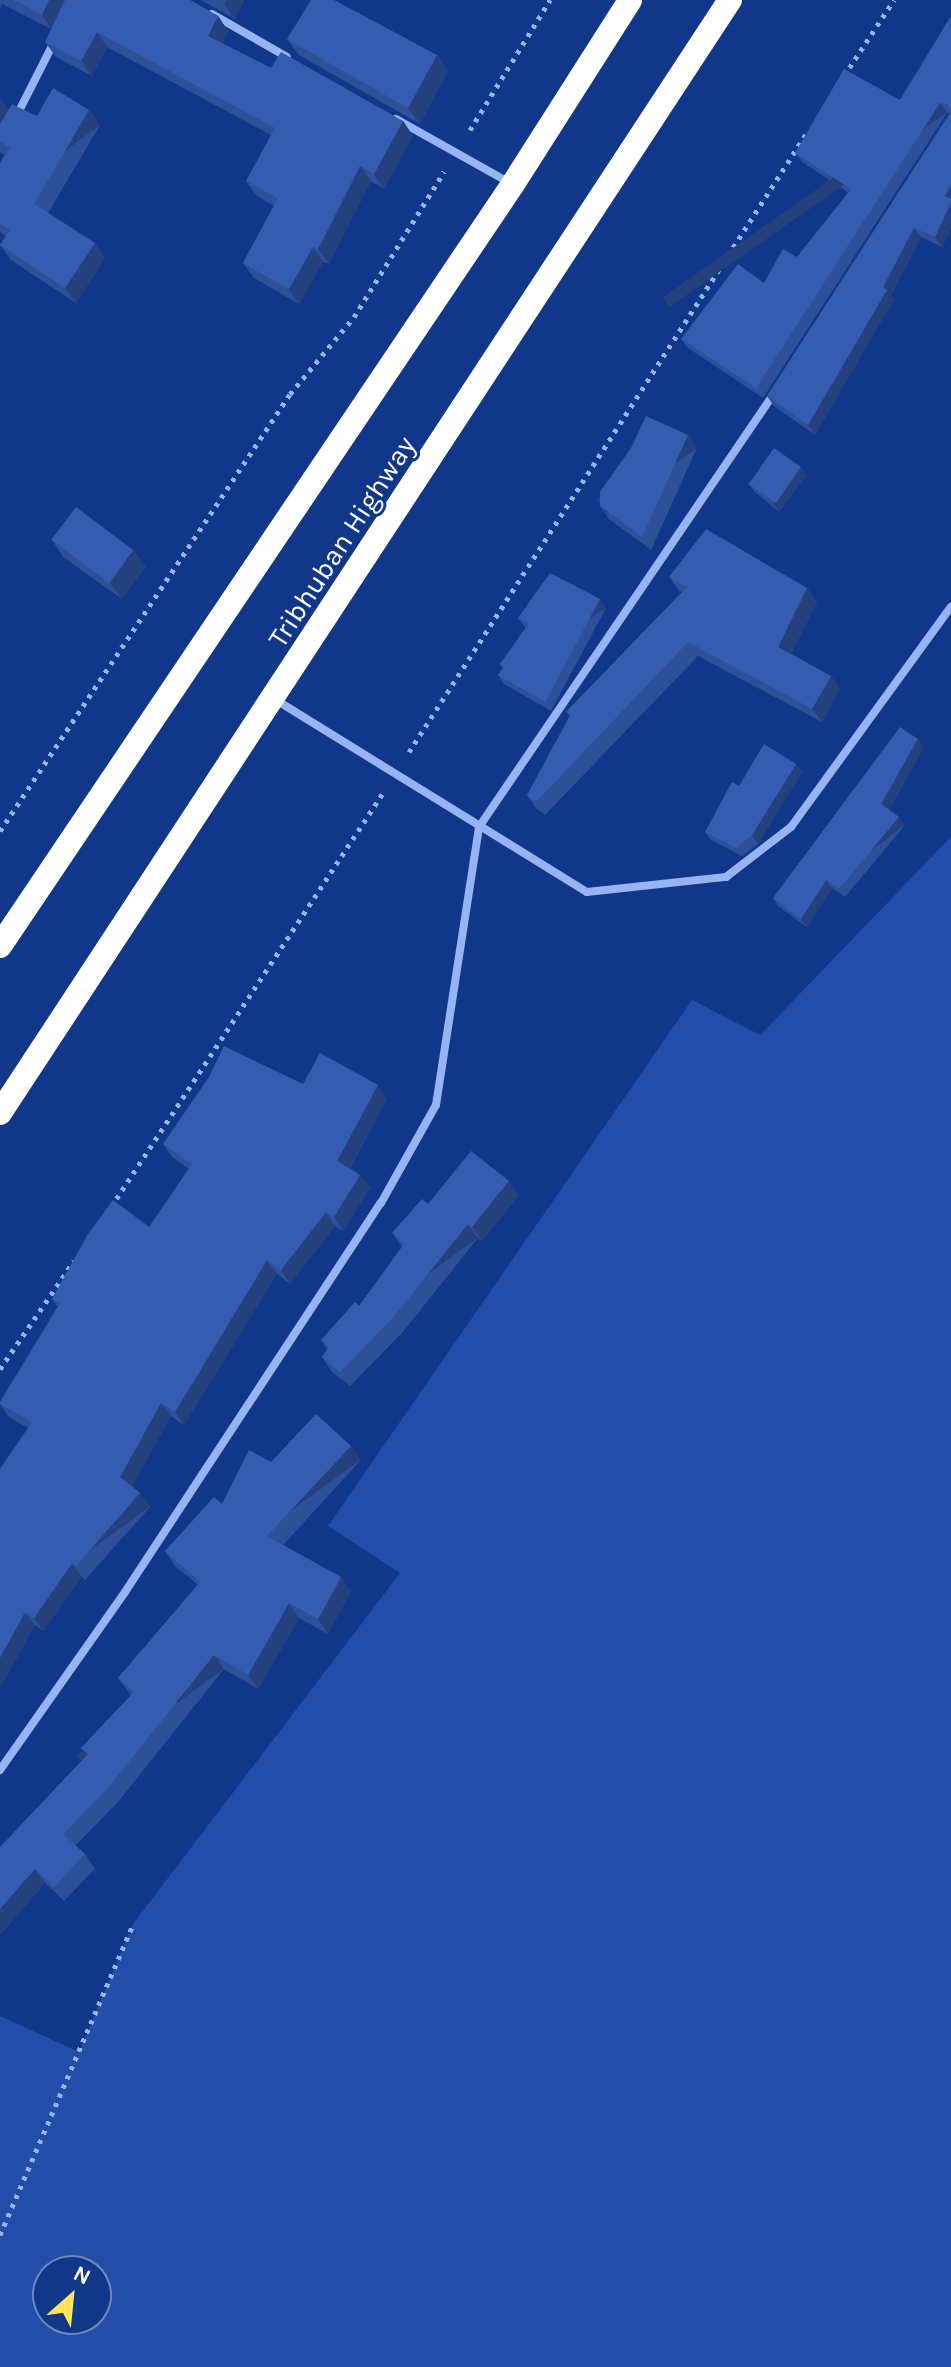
<!DOCTYPE html>
<style>
body{margin:0}
#map{position:relative;width:951px;height:2367px;overflow:hidden;background:#11378a;font-family:Karla,sans-serif}
div>[style]{position:absolute}
.green>*{inset:0;background:#224ea9}
.path>*{height:5px;margin-top:-2.5px;transform-origin:0;background:repeating-linear-gradient(90deg,#96b4f1 0 4px,transparent 0 10px)}
.street>*{height:8px;margin:-4px;padding:0 4px;transform-origin:4px;border-radius:4px;background:#96b4f1}
.highway>*{height:24px;margin:-12px;padding:0 12px;transform-origin:12px;border-radius:12px;background:#fff}
.wall>*{inset:0;background:#2d5099}
.shaded-wall>*{inset:0;background:#24417d;transform-origin:0 0}
.building>*{inset:0;background:#345db2;transform-origin:0 0}
span{translate:-50% -50%;white-space:nowrap;text-align:center;line-height:1.15;-webkit-text-stroke:6px #11378a;paint-order:stroke}
.street-label{font-size:28px;color:#fff}
.north{position:absolute;left:32px;top:2255px;width:80px;height:80px;box-sizing:border-box;background:#11378a;border:2px solid #7087b9;border-radius:50%;rotate:27deg;font-size:22px;font-weight:700;line-height:32px;text-align:center;color:#fff}
.north::after{content:'';display:block;margin:auto;width:28px;height:36px;background:#ffe457;clip-path:polygon(50% 0,100% 100%,50% 72%,0 100%)}
</style>
<div id="map">
<div class="green">
<i style="clip-path:polygon(evenodd,951px 837px,951px 2367px,0 2367px,0 2016px,79px 2052px,133px 1924px,400px 1573px,328px 1526px,692px 1000px,760px 1035px,951px 837px,48px 2271px,96px 2271px,96px 2319px,48px 2319px,48px 2271px)"></i>
</div>
<div class="path">
<i style="left:844px;top:76px;width:91px;rotate:-56.7deg"></i>
<i style="left:470px;top:130px;width:153px;rotate:-58.4deg"></i>
<i style="left:409px;top:752px;width:738px;rotate:-57.28deg"></i>
<i style="left:0;top:831px;width:524px;rotate:-56.43deg"></i>
<i style="left:290px;top:394px;width:100px;rotate:-50.3deg"></i>
<i style="left:354px;top:317px;width:171px;rotate:-58.2deg"></i>
<i style="left:111px;top:1207px;width:494px;rotate:-56.7deg"></i>
<i style="left:0;top:1369px;width:131px;rotate:-55.6deg"></i>
<i style="left:0;top:2235px;width:338px;rotate:-66.8deg"></i>
</div>
<div class="street">
<i style="left:212px;top:14px;width:86px;rotate:29.8deg"></i>
<i style="left:16px;top:117px;width:86px;rotate:-63.1deg"></i>
<i style="left:396px;top:119px;width:131px;rotate:29.3deg"></i>
<i style="left:276px;top:700px;width:365px;rotate:31.7deg"></i>
<i style="left:587px;top:892px;width:140px;rotate:-6.2deg"></i>
<i style="left:726px;top:877px;width:82px;rotate:-37.6deg"></i>
<i style="left:791px;top:827px;width:272px;rotate:-54deg"></i>
<i style="left:0;top:1770px;width:218px;rotate:-54.9deg"></i>
<i style="left:125px;top:1592px;width:466px;rotate:-56.7deg"></i>
<i style="left:381px;top:1203px;width:112px;rotate:-60.7deg"></i>
<i style="left:436px;top:1105px;width:281px;rotate:-81.2deg"></i>
<i style="left:479px;top:827px;width:526px;rotate:-55.77deg"></i>
</div>
<div class="highway">
<i style="left:0;top:946px;width:919px;rotate:-56.05deg"></i>
<i style="left:513px;top:184px;width:218px;rotate:-57.5deg"></i>
<i style="left:0;top:1113px;width:1331px;rotate:-56.74deg"></i>
</div>
<div class="wall">
<i style="clip-path:polygon(0 0,190px 0,218px 16px,228px 31px,222px 43px,271px 68px,403px 121px,413px 136px,384px 189px,371px 181px,329px 264px,323px 262px,299px 304px,254px 278px,243px 263px,274px 206px,257px 196px,246px 181px,271px 135px,107px 47px,92px 76px,56px 57px,45px 42px,51px 29px,2px 4px,0 8px)"></i>
<i style="clip-path:polygon(201px 0,244px 0,235px 19px)"></i>
<i style="clip-path:polygon(951px 16px,951px 228px,942px 247px,921px 237px,891px 295px,894px 299px,815px 435px,774px 406px,767px 396px,950px 113px,947px 113px,763px 398px,688px 348px,681px 339px,764px 283px,797px 257px,849px 193px,802px 162px,795px 153px,900px 100px)"></i>
<i style="clip-path:polygon(287px 39px,437px 55px,448px 71px,420px 124px,299px 55px)"></i>
<i style="clip-path:polygon(0 98px,8px 110px,37px 116px,89px 110px,100px 125px,48px 213px,95px 243px,105px 258px,76px 303px,11px 260px,0 245px,6px 236px,0 232px,0 163px,5px 155px,0 152px)"></i>
<i style="clip-path:polygon(688px 435px,697px 448px,651px 550px,609px 519px,600px 506px)"></i>
<i style="clip-path:polygon(806px 476px,779px 512px,754px 491px,748px 483px)"></i>
<i style="clip-path:polygon(52px 540px,146px 566px,122px 599px,63px 557px)"></i>
<i style="clip-path:polygon(669px 577px,807px 588px,817px 602px,791px 654px,831px 676px,840px 689px,822px 722px,698px 656px,545px 815px,537px 809px,527px 795px,570px 716px,566px 712px,682px 592px,679px 591px)"></i>
<i style="clip-path:polygon(606px 608px,551px 711px,504px 684px,498px 675px,503px 668px,500px 664px,526px 628px,524px 626px,518px 618px)"></i>
<i style="clip-path:polygon(924px 747px,889px 810px,899px 817px,905px 825px,845px 897px,832px 888px,807px 927px,778px 906px,773px 898px)"></i>
<i style="clip-path:polygon(796px 764px,802px 772px,758px 844px,742px 856px,711px 840px,705px 832px,739px 786px)"></i>
<i style="clip-path:polygon(303px 1084px,387px 1099px,350px 1168px,360px 1175px,370px 1188px,343px 1231px,335px 1226px,290px 1284px,277px 1274px,184px 1425px,171px 1416px,132px 1486px,140px 1493px,150px 1507px,85px 1580px,82px 1577px,43px 1631px,35px 1625px,0 1688px,28px 1428px,9px 1417px,0 1404px,58px 1307px,52px 1299px,149px 1227px,189px 1169px,172px 1157px,163px 1144px)"></i>
<i style="clip-path:polygon(519px 1195px,482px 1241px,478px 1238px,402px 1333px,350px 1386px,331px 1371px,322px 1357px,327px 1349px,321px 1340px,359px 1306px,402px 1247px,392px 1233px)"></i>
<i style="clip-path:polygon(351px 1446px,361px 1460px,283px 1545px,351px 1591px,328px 1634px,299px 1618px,258px 1689px,224px 1669px,118px 1802px,75px 1846px,85px 1854px,95px 1869px,64px 1901px,45px 1883px,0 1935px,87px 1756px,81px 1748px,131px 1695px,118px 1678px,198px 1585px,175px 1566px,165px 1551px,271px 1462px)"></i>
</div>
<div class="shaded-wall">
<i style="clip-path:polygon(49px 0,67px 0,52px 30px,42px 15px)"></i>
<i style="clip-path:polygon(226px 0,244px 0,235px 19px,224px 4px)"></i>
<i style="clip-path:polygon(218px 16px,228px 31px,218px 51px,208px 36px)"></i>
<i style="clip-path:polygon(97px 32px,107px 47px,92px 76px,81px 61px)"></i>
<i style="clip-path:polygon(437px 55px,448px 71px,420px 124px,408px 108px)"></i>
<i style="clip-path:polygon(0 98px,10px 112px,0 137px)"></i>
<i style="left:940px;top:103px;width:12px;height:339px;rotate:55deg"></i>
<i style="left:89px;top:110px;width:19px;height:109px;rotate:54deg"></i>
<i style="clip-path:polygon(403px 121px,413px 136px,384px 189px,374px 174px)"></i>
<i style="clip-path:polygon(360px 166px,371px 181px,329px 264px,318px 249px)"></i>
<i style="clip-path:polygon(951px 184px,951px 228px,942px 247px,935px 237px,945px 196px)"></i>
<i style="clip-path:polygon(914px 228px,921px 237px,891px 295px,894px 299px,815px 435px,808px 425px)"></i>
<i style="clip-path:polygon(95px 243px,105px 258px,76px 303px,65px 288px)"></i>
<i style="clip-path:polygon(313px 247px,323px 262px,299px 304px,289px 289px)"></i>
<i style="left:688px;top:435px;width:16px;height:112px;rotate:55deg"></i>
<i style="clip-path:polygon(801px 467px,806px 476px,779px 512px,773px 503px)"></i>
<i style="clip-path:polygon(134px 550px,146px 566px,122px 599px,110px 583px)"></i>
<i style="clip-path:polygon(807px 588px,817px 602px,788px 661px,778px 647px)"></i>
<i style="left:600px;top:599px;width:11px;height:117px;rotate:56deg"></i>
<i style="clip-path:polygon(831px 676px,840px 689px,822px 722px,812px 709px)"></i>
<i style="clip-path:polygon(918px 739px,924px 747px,887px 813px,881px 804px)"></i>
<i style="clip-path:polygon(796px 764px,802px 772px,758px 844px,752px 835px)"></i>
<i style="left:899px;top:817px;width:10px;height:94px;rotate:53deg"></i>
<i style="clip-path:polygon(826px 880px,832px 888px,807px 927px,801px 919px)"></i>
<i style="clip-path:polygon(378px 1085px,387px 1099px,346px 1174px,337px 1161px)"></i>
<i style="clip-path:polygon(360px 1175px,370px 1188px,343px 1231px,334px 1217px)"></i>
<i style="clip-path:polygon(509px 1181px,519px 1195px,482px 1241px,472px 1227px)"></i>
<i style="clip-path:polygon(326px 1212px,335px 1226px,290px 1284px,281px 1270px)"></i>
<i style="left:468px;top:1224px;width:17px;height:122px;rotate:54deg"></i>
<i style="clip-path:polygon(267px 1260px,277px 1274px,184px 1425px,175px 1412px)"></i>
<i style="clip-path:polygon(161px 1403px,171px 1416px,130px 1490px,120px 1477px)"></i>
<i style="left:351px;top:1446px;width:17px;height:123px;rotate:54deg"></i>
<i style="left:140px;top:1493px;width:17px;height:97px;rotate:54deg"></i>
<i style="clip-path:polygon(72px 1563px,82px 1577px,43px 1631px,34px 1618px)"></i>
<i style="clip-path:polygon(341px 1577px,351px 1591px,328px 1634px,318px 1619px)"></i>
<i style="clip-path:polygon(289px 1603px,299px 1618px,258px 1689px,248px 1675px)"></i>
<i style="clip-path:polygon(25px 1612px,35px 1625px,0 1688px,0 1658px)"></i>
<i style="left:214px;top:1655px;width:17px;height:170px;rotate:54deg"></i>
<i style="clip-path:polygon(35px 1869px,45px 1883px,0 1935px,0 1909px)"></i>
</div>
<div class="building">
<i style="clip-path:polygon(14px 0,49px 0,42px 15px)"></i>
<i style="clip-path:polygon(65px 0,190px 0,218px 16px,208px 36px,271px 68px,281px 52px,403px 121px,374px 174px,360px 166px,318px 249px,313px 247px,289px 289px,243px 263px,278px 198px,246px 181px,275px 128px,97px 32px,81px 61px,45px 42px)"></i>
<i style="clip-path:polygon(311px 0,334px 0,437px 55px,408px 108px,287px 39px)"></i>
<i style="clip-path:polygon(951px 16px,951px 184px,945px 196px,951px 199px,951px 203px,935px 237px,914px 228px,883px 287px,887px 290px,808px 425px,767px 396px,950px 113px,948px 104px,940px 103px,756px 388px,681px 339px,738px 264px,764px 283px,783px 249px,797px 257px,851px 189px,795px 153px,844px 69px,900px 100px)"></i>
<i style="clip-path:polygon(53px 88px,89px 110px,34px 204px,95px 243px,65px 288px,0 245px,10px 230px,0 224px,0 163px,10px 147px,0 142px,0 124px,12px 104px,37px 116px)"></i>
<i style="clip-path:polygon(646px 416px,688px 435px,642px 537px,600px 506px,600px 492px,631px 448px)"></i>
<i style="left:774px;top:448px;width:33px;height:44px;rotate:35deg"></i>
<i style="left:76px;top:507px;width:72px;height:41px;rotate:37deg"></i>
<i style="clip-path:polygon(706px 529px,807px 588px,778px 647px,831px 676px,812px 709px,688px 642px,536px 802px,527px 795px,571px 714px,566px 712px,687px 587px,669px 577px)"></i>
<i style="clip-path:polygon(550px 573px,600px 599px,545px 702px,498px 675px,504px 667px,500px 664px,529px 623px,518px 618px)"></i>
<i style="clip-path:polygon(900px 727px,918px 739px,881px 804px,899px 817px,839px 889px,826px 880px,801px 919px,773px 898px)"></i>
<i style="clip-path:polygon(764px 744px,796px 764px,752px 835px,736px 848px,705px 832px,732px 782px,739px 786px)"></i>
<i style="clip-path:polygon(224px 1046px,303px 1084px,320px 1053px,378px 1085px,337px 1161px,360px 1175px,334px 1217px,326px 1212px,281px 1270px,267px 1260px,175px 1412px,161px 1403px,120px 1477px,140px 1493px,76px 1566px,72px 1563px,34px 1618px,25px 1612px,0 1658px,0 1469px,32px 1422px,0 1404px,0 1402px,60px 1303px,52px 1299px,88px 1234px,113px 1200px,149px 1227px,192px 1164px,163px 1144px,209px 1077px)"></i>
<i style="clip-path:polygon(471px 1151px,509px 1181px,472px 1227px,468px 1224px,392px 1319px,340px 1372px,322px 1357px,329px 1347px,321px 1340px,355px 1302px,359px 1306px,404px 1244px,392px 1233px,422px 1199px,428px 1204px)"></i>
<i style="clip-path:polygon(316px 1414px,351px 1446px,267px 1536px,341px 1577px,318px 1619px,289px 1603px,248px 1675px,214px 1655px,108px 1788px,63px 1834px,85px 1854px,54px 1887px,35px 1869px,0 1909px,0 1847px,88px 1754px,81px 1748px,134px 1692px,118px 1678px,200px 1582px,165px 1551px,214px 1497px,222px 1504px,249px 1450px,271px 1462px)"></i>
</div>
<div class="street-label">
<span style="left:342px;top:542px;rotate:-57deg">Tribhuban Highway</span>
</div>
<div class="north">N</div>
</div>
